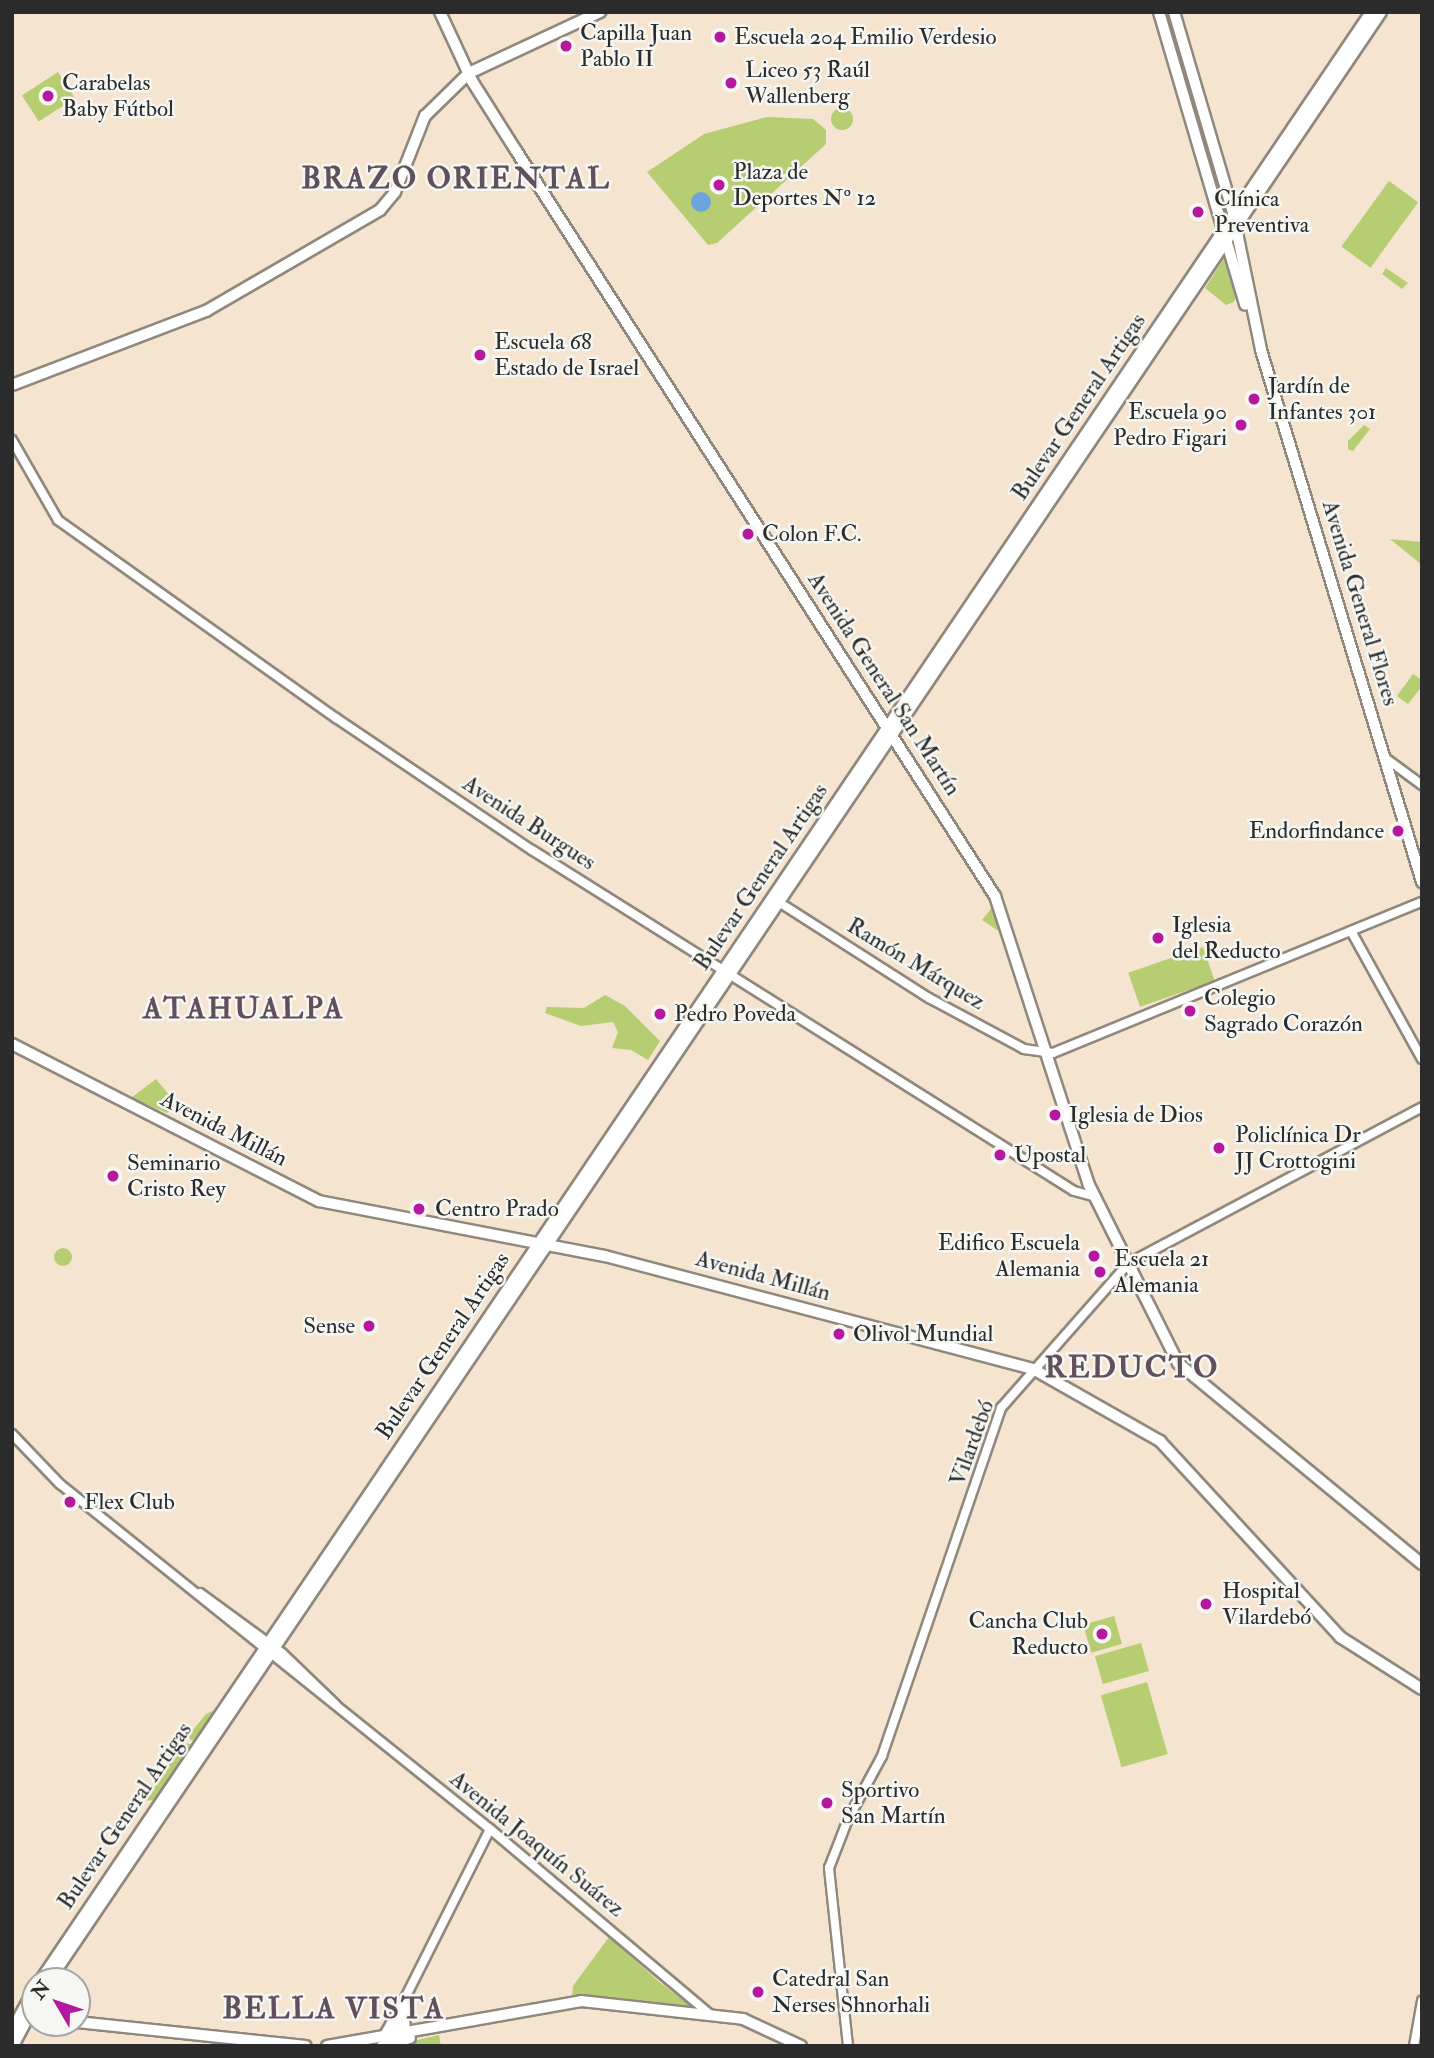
<!DOCTYPE html>
<meta charset="utf-8">
<style>
body{margin:0}
#map{position:relative;width:1434px;height:2058px;overflow:hidden;background:#f5e4cf;font-family:"IM FELL Double Pica",serif}
div>[style]{position:absolute}
.green>*{inset:0;background:#b6cd72;transform-origin:0 0}
.round{border-radius:50%}
.water>*{inset:0;background:#6ca5db}
.roads{filter:drop-shadow(2px 0 #90887d) drop-shadow(-2px 0 #90887d) drop-shadow(0 2px #90887d) drop-shadow(0 -2px #90887d)}
.minor>*{height:8px;margin:-4px;padding:0 4px;transform-origin:4px;border-radius:4px;background:#fff}
.major>*{height:10px;margin:-5px;padding:0 5px;transform-origin:5px;border-radius:5px;background:#fff}
.dots>*{width:19px;height:19px;translate:-50% -50%;box-sizing:border-box;border:4px solid #f6f6f2;border-radius:50%}
span{translate:-50% -50%;white-space:nowrap;text-align:center;line-height:1.15;-webkit-text-stroke:5px #f6f6f2;paint-order:stroke}
.poi-label{font-size:23px;color:#2b2b2b}
.left{translate:0 -50%;text-align:left}
.right{translate:-100% -50%;text-align:right}
.street-label{font-size:23px;color:#2b2b2b}
.district-label{font-size:30px;color:#61505b;font-weight:700;letter-spacing:2px}
.frame{position:absolute;inset:0;border:14px solid #2b2b2b;pointer-events:none}
.north{position:absolute;left:21px;top:1967px;width:70px;height:70px;box-sizing:border-box;background:#f6f6f2;border:2px solid #a5a5a2;border-radius:50%;rotate:309deg;font-size:19px;font-weight:700;line-height:28px;text-align:center;color:#2b2b2b}
.north::after{content:'';display:block;margin:auto;width:24px;height:32px;background:#b5179e;clip-path:polygon(50% 0,100% 100%,50% 72%,0 100%)}
</style>
<div id="map">
<div class="green">
<i style="clip-path:polygon(1164px 12px,1169px 12px,1195px 102px,1191px 101px)"></i>
<i style="left:58px;top:72px;width:31px;height:43px;rotate:57deg"></i>
<i class="round" style="left:831px;top:108px;width:22px;height:22px"></i>
<i style="clip-path:polygon(767px 117px,813px 119px,826px 130px,826px 144px,717px 243px,708px 245px,647px 172px,704px 134px)"></i>
<i style="left:1389px;top:181px;width:36px;height:81px;rotate:36deg"></i>
<i style="clip-path:polygon(1225px 257px,1237px 294px,1234px 302px,1226px 305px,1205px 288px)"></i>
<i style="clip-path:polygon(1386px 268px,1408px 283px,1402px 289px,1382px 274px)"></i>
<i style="clip-path:polygon(1364px 425px,1370px 429px,1353px 451px,1348px 449px,1348px 441px)"></i>
<i style="clip-path:polygon(1390px 539px,1422px 542px,1422px 565px)"></i>
<i style="clip-path:polygon(1413px 674px,1422px 680px,1422px 686px,1408px 704px,1397px 696px)"></i>
<i style="clip-path:polygon(994px 905px,1003px 934px,982px 920px)"></i>
<i style="left:1203px;top:947px;width:36px;height:79px;rotate:71deg"></i>
<i style="clip-path:polygon(605px 995px,625px 1006px,660px 1041px,648px 1060px,631px 1050px,612px 1048px,618px 1032px,613px 1022px,581px 1026px,545px 1013px,547px 1007px,584px 1008px)"></i>
<i style="clip-path:polygon(156px 1079px,178px 1106px,167px 1113px,131px 1098px)"></i>
<i class="round" style="left:54px;top:1248px;width:18px;height:18px"></i>
<i style="left:1114px;top:1616px;width:29px;height:32px;rotate:74deg"></i>
<i style="left:1141px;top:1643px;width:29px;height:48px;rotate:74deg"></i>
<i style="left:1147px;top:1682px;width:75px;height:48px;rotate:74deg"></i>
<i style="clip-path:polygon(219px 1708px,195px 1742px,191px 1740px,188px 1736px,206px 1714px)"></i>
<i style="clip-path:polygon(187px 1743px,193px 1746px,156px 1800px,138px 1801px)"></i>
<i style="clip-path:polygon(609px 1937px,658px 1981px,695px 2009px,572px 1997px,573px 1986px)"></i>
<i style="clip-path:polygon(439px 2035px,441px 2046px,409px 2046px,413px 2041px)"></i>
</div>
<div class="water">
<i class="round" style="left:691px;top:192px;width:20px;height:20px"></i>
</div>
<div class="roads">
<div class="minor">
<i style="left:12px;top:440px;width:92px;rotate:60.1deg"></i>
<i style="left:58px;top:520px;width:341px;rotate:35.5deg"></i>
<i style="left:336px;top:718px;width:236px;rotate:34deg"></i>
<i style="left:532px;top:850px;width:586px;rotate:32.17deg"></i>
<i style="left:1028px;top:1162px;width:54px;rotate:32.2deg"></i>
<i style="left:1074px;top:1191px;width:20px;rotate:15deg"></i>
<i style="left:1384px;top:757px;width:47px;rotate:36.4deg"></i>
<i style="left:774px;top:899px;width:184px;rotate:32.6deg"></i>
<i style="left:929px;top:998px;width:108px;rotate:28.2deg"></i>
<i style="left:1024px;top:1049px;width:29px;rotate:8deg"></i>
<i style="left:1053px;top:1053px;width:399px;rotate:-22.3deg"></i>
<i style="left:1351px;top:931px;width:146px;rotate:61deg"></i>
<i style="left:12px;top:1434px;width:69px;rotate:46.2deg"></i>
<i style="left:60px;top:1484px;width:551px;rotate:38.74deg"></i>
<i style="left:490px;top:1829px;width:287px;rotate:40.1deg"></i>
<i style="left:200px;top:1593px;width:102px;rotate:36.2deg"></i>
<i style="left:282px;top:1653px;width:75px;rotate:43.9deg"></i>
<i style="left:404px;top:2004px;width:32px;rotate:86deg"></i>
<i style="left:402px;top:2046px;width:31px;rotate:-101deg"></i>
<i style="left:396px;top:2016px;width:209px;rotate:-63.3deg"></i>
<i style="left:848px;top:2046px;width:179px;rotate:-96.1deg"></i>
<i style="left:829px;top:1868px;width:53px;rotate:-68.8deg"></i>
<i style="left:848px;top:1819px;width:72px;rotate:-61.6deg"></i>
<i style="left:882px;top:1756px;width:368px;rotate:-71.1deg"></i>
<i style="left:1001px;top:1408px;width:193px;rotate:-48.6deg"></i>
<i style="left:1129px;top:1263px;width:332px;rotate:-28deg"></i>
<i style="left:1414px;top:2046px;width:46px;rotate:-79.9deg"></i>
</div>
<div class="major">
<i style="left:440px;top:12px;width:76px;rotate:65.1deg"></i>
<i style="left:472px;top:81px;width:80px;rotate:57.7deg"></i>
<i style="left:515px;top:149px;width:888px;rotate:57.28deg"></i>
<i style="left:995px;top:896px;width:304px;rotate:72deg"></i>
<i style="left:1089px;top:1185px;width:199px;rotate:63.4deg"></i>
<i style="left:1178px;top:1363px;width:316px;rotate:39.5deg"></i>
<i style="left:1159px;top:12px;width:305px;rotate:73.6deg"></i>
<i style="left:1174px;top:12px;width:209px;rotate:73.6deg"></i>
<i style="left:1233px;top:213px;width:140px;rotate:78.4deg"></i>
<i style="left:1261px;top:350px;width:556px;rotate:73.16deg"></i>
<i style="left:12px;top:385px;width:208px;rotate:-20.9deg"></i>
<i style="left:206px;top:311px;width:201px;rotate:-30.1deg"></i>
<i style="left:380px;top:210px;width:23px;rotate:-50deg"></i>
<i style="left:395px;top:192px;width:82px;rotate:-68.5deg"></i>
<i style="left:425px;top:116px;width:62px;rotate:-44.3deg"></i>
<i style="left:469px;top:73px;width:145px;rotate:-25deg"></i>
<i style="left:12px;top:1044px;width:345px;rotate:27.1deg"></i>
<i style="left:319px;top:1201px;width:291px;rotate:10.9deg"></i>
<i style="left:605px;top:1256px;width:445px;rotate:14.8deg"></i>
<i style="left:1035px;top:1370px;width:144px;rotate:29.6deg"></i>
<i style="left:1160px;top:1441px;width:266px;rotate:47.4deg"></i>
<i style="left:1340px;top:1637px;width:97px;rotate:32.4deg"></i>
<i style="left:40px;top:1981px;width:2377px;rotate:-55.94deg"></i>
<i style="left:49px;top:1981px;width:2377px;rotate:-55.92deg"></i>
<i style="left:77px;top:2022px;width:230px;rotate:6deg"></i>
<i style="left:12px;top:2030px;width:48px;rotate:-61.3deg"></i>
<i style="left:384px;top:2037px;width:24px;rotate:-60deg"></i>
<i style="left:13px;top:2046px;width:47px;rotate:-62.4deg"></i>
<i style="left:327px;top:2046px;width:258px;rotate:-10deg"></i>
<i style="left:581px;top:2001px;width:163px;rotate:6.3deg"></i>
<i style="left:743px;top:2019px;width:64px;rotate:25deg"></i>
<i style="left:382px;top:2046px;width:29px;rotate:-16deg"></i>
</div>
</div>
<div class="dots">
<i style="left:720px;top:37px;background:#b5179e"></i>
<i style="left:566px;top:46px;background:#b5179e"></i>
<i style="left:731px;top:83px;background:#b5179e"></i>
<i style="left:48px;top:96px;background:#b5179e"></i>
<i style="left:719px;top:185px;background:#b5179e"></i>
<i style="left:1198px;top:212px;background:#b5179e"></i>
<i style="left:480px;top:355px;background:#b5179e"></i>
<i style="left:1254px;top:399px;background:#b5179e"></i>
<i style="left:1241px;top:425px;background:#b5179e"></i>
<i style="left:748px;top:534px;background:#b5179e"></i>
<i style="left:1398px;top:831px;background:#b5179e"></i>
<i style="left:1158px;top:938px;background:#b5179e"></i>
<i style="left:1190px;top:1011px;background:#b5179e"></i>
<i style="left:660px;top:1014px;background:#b5179e"></i>
<i style="left:1055px;top:1115px;background:#b5179e"></i>
<i style="left:1219px;top:1148px;background:#b5179e"></i>
<i style="left:1000px;top:1155px;background:#b5179e"></i>
<i style="left:113px;top:1176px;background:#b5179e"></i>
<i style="left:419px;top:1209px;background:#b5179e"></i>
<i style="left:1094px;top:1256px;background:#b5179e"></i>
<i style="left:1100px;top:1272px;background:#b5179e"></i>
<i style="left:369px;top:1326px;background:#b5179e"></i>
<i style="left:839px;top:1334px;background:#b5179e"></i>
<i style="left:70px;top:1502px;background:#b5179e"></i>
<i style="left:1206px;top:1604px;background:#b5179e"></i>
<i style="left:1102px;top:1634px;background:#b5179e"></i>
<i style="left:827px;top:1803px;background:#b5179e"></i>
<i style="left:758px;top:1992px;background:#b5179e"></i>
</div>
<div class="poi-label">
<span class="left" style="left:580px;top:46px">Capilla Juan<br>Pablo II</span>
<span class="left" style="left:734px;top:37px">Escuela 204 Emilio Verdesio</span>
<span class="left" style="left:745px;top:83px">Liceo 53 Raúl<br>Wallenberg</span>
<span class="left" style="left:62px;top:96px">Carabelas<br>Baby Fútbol</span>
<span class="left" style="left:733px;top:185px">Plaza de<br>Deportes Nº 12</span>
<span class="left" style="left:1214px;top:212px">Clínica<br>Preventiva</span>
<span class="left" style="left:494px;top:355px">Escuela 68<br>Estado de Israel</span>
<span class="left" style="left:1268px;top:399px">Jardín de<br>Infantes 301</span>
<span class="right" style="left:1227px;top:425px">Escuela 90<br>Pedro Figari</span>
<span class="left" style="left:762px;top:534px">Colon F.C.</span>
<span class="right" style="left:1384px;top:831px">Endorfindance</span>
<span class="left" style="left:1172px;top:938px">Iglesia<br>del Reducto</span>
<span class="left" style="left:1204px;top:1011px">Colegio<br>Sagrado Corazón</span>
<span class="left" style="left:674px;top:1014px">Pedro Poveda</span>
<span class="left" style="left:1069px;top:1115px">Iglesia de Dios</span>
<span class="left" style="left:1235px;top:1148px">Policlínica Dr<br>JJ Crottogini</span>
<span class="left" style="left:1014px;top:1155px">Upostal</span>
<span class="left" style="left:127px;top:1176px">Seminario<br>Cristo Rey</span>
<span class="left" style="left:435px;top:1209px">Centro Prado</span>
<span class="right" style="left:1080px;top:1256px">Edifico Escuela<br>Alemania</span>
<span class="left" style="left:1114px;top:1272px">Escuela 21<br>Alemania</span>
<span class="right" style="left:355px;top:1326px">Sense</span>
<span class="left" style="left:853px;top:1334px">Olivol Mundial</span>
<span class="left" style="left:84px;top:1502px">Flex Club</span>
<span class="left" style="left:1222px;top:1604px">Hospital<br>Vilardebó</span>
<span class="right" style="left:1088px;top:1634px">Cancha Club<br>Reducto</span>
<span class="left" style="left:841px;top:1803px">Sportivo<br>San Martín</span>
<span class="left" style="left:772px;top:1992px">Catedral San<br>Nerses Shnorhali</span>
</div>
<div class="street-label">
<span style="left:1079px;top:407px;rotate:-56deg">Bulevar General Artigas</span>
<span style="left:1360px;top:603px;rotate:73deg">Avenida General Flores</span>
<span style="left:884px;top:684px;rotate:57deg">Avenida General San Martín</span>
<span style="left:529px;top:823px;rotate:33deg">Avenida Burgues</span>
<span style="left:761px;top:877px;rotate:-56deg">Bulevar General Artigas</span>
<span style="left:916px;top:964px;rotate:31deg">Ramón Márquez</span>
<span style="left:224px;top:1129px;rotate:27deg">Avenida Millán</span>
<span style="left:763px;top:1276px;rotate:15deg">Avenida Millán</span>
<span style="left:443px;top:1346px;rotate:-56deg">Bulevar General Artigas</span>
<span style="left:972px;top:1443px;rotate:-70deg">Vilardebó</span>
<span style="left:125px;top:1816px;rotate:-56deg">Bulevar General Artigas</span>
<span style="left:537px;top:1844px;rotate:39deg">Avenida Joaquín Suárez</span>
</div>
<div class="district-label">
<span style="left:456px;top:179px">BRAZO ORIENTAL</span>
<span style="left:244px;top:1009px">ATAHUALPA</span>
<span style="left:1132px;top:1368px">REDUCTO</span>
<span style="left:334px;top:2009px">BELLA VISTA</span>
</div>
<div class="frame"></div>
<div class="north">N</div>
</div>
